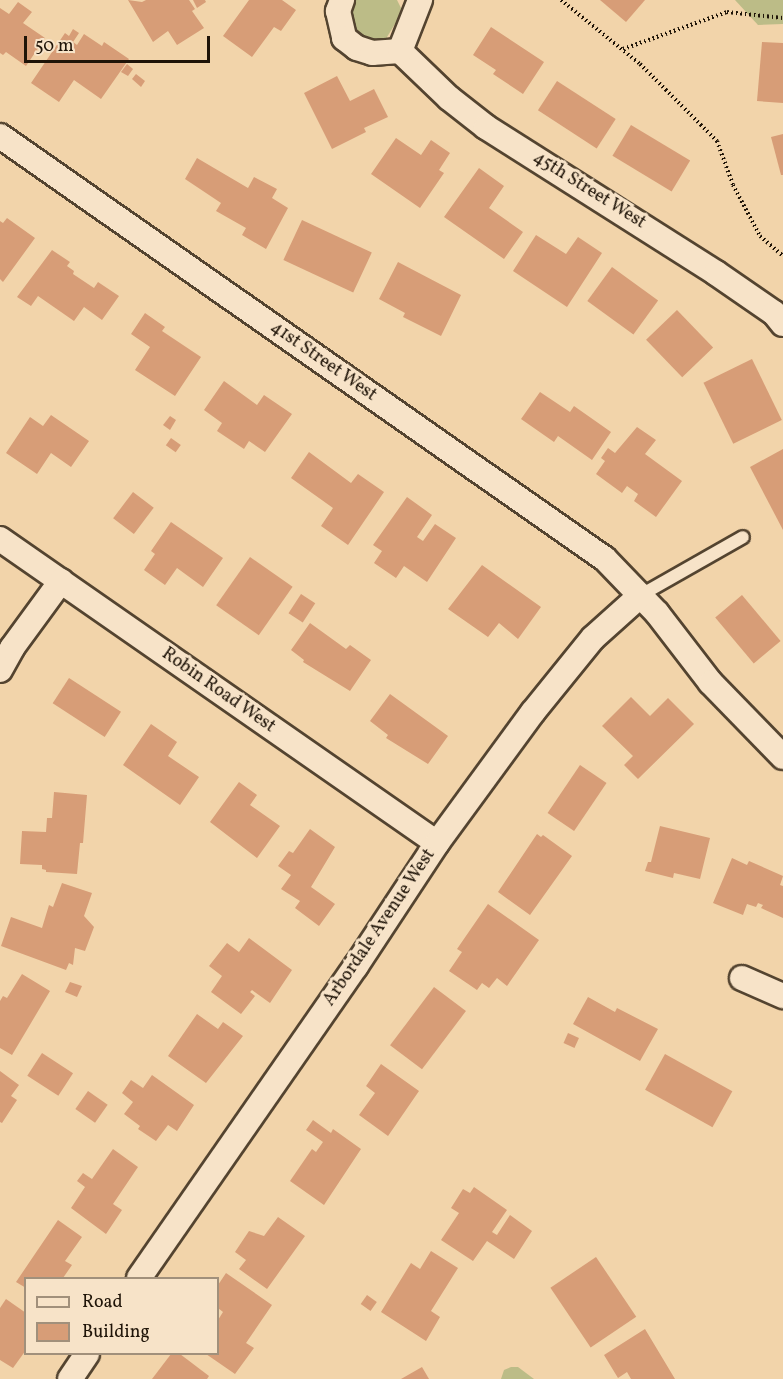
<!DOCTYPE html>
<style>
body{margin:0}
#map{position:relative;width:783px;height:1379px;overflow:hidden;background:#f2d4aa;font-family:Vollkorn,serif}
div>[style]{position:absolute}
.green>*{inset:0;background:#bcbc87}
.building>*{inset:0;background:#d79d77;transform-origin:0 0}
.path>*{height:4px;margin-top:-2px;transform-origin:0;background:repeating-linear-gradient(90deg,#1f1408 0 1.5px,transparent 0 4.5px)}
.roads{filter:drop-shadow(2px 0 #544430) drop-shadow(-2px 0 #544430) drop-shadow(0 2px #544430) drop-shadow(0 -2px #544430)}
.lane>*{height:12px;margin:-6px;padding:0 6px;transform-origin:6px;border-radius:6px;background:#f7e3c8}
.street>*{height:24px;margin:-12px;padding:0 12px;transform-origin:12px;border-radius:12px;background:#f7e3c8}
span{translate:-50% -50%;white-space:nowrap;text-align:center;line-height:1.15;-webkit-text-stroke:6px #f7e3c8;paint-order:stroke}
.street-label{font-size:18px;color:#1f1408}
.legend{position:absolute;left:24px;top:1277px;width:195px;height:78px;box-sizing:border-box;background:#f7e3c8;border:2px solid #a1907b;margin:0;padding:8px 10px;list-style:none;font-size:18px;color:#1f1408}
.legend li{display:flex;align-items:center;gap:12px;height:30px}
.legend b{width:30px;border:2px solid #a1907b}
.scale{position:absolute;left:24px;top:36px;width:186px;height:27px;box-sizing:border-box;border:3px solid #1f1408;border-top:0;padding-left:8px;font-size:18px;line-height:21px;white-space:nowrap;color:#1f1408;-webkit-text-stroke:4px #f7e3c8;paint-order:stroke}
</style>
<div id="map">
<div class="green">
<i style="clip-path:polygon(353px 0,397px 0,401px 8px,398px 19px,384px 42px,375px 44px,358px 35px,352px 26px)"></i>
<i style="clip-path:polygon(735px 0,783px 0,783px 24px,758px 25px)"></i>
<i style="clip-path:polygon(511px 1367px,518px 1367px,534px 1379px,501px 1379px,504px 1370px)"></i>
</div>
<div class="building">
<i style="clip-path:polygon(128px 0,142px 2px,146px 0,189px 0,195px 9px,192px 11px,204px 28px,177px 45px,168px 31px,153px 42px)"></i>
<i style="clip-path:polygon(193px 0,205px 0,206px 2px,197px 8px)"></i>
<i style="clip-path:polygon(249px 0,282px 0,296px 10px,281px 31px,274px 27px,252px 57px,223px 36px)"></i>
<i style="clip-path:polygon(600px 0,645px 0,626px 22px)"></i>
<i style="clip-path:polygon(18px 2px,32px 12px,23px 23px,45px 38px,26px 66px,6px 52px,3px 55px,0 53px,0 8px,9px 14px)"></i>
<i style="clip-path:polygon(491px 27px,544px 62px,523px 94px,493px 74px,496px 70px,473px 55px)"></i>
<i style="clip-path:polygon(73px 29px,79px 33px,73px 42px,77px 45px,84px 34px,102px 46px,104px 42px,129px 59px,101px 99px,74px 80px,59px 102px,31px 83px,65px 33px,69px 36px)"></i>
<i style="clip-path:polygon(762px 42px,783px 43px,783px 103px,757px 101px)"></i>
<i style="clip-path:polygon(127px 64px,133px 69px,128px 76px,121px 72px)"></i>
<i style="clip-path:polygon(136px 74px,145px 81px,141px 87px,132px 79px)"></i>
<i style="clip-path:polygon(337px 76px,350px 101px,374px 89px,388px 117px,364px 128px,366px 132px,332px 149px,304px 93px)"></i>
<i style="left:557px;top:81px;width:70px;height:35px;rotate:33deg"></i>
<i style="left:631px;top:125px;width:69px;height:36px;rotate:31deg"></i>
<i style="clip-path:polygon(783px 134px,783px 175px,781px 175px,771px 137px)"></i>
<i style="clip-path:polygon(396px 138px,421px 155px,431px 140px,450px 153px,439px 170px,444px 173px,420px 208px,371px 174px)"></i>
<i style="clip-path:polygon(197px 158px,248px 188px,254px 177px,277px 189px,272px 198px,288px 208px,266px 249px,242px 235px,246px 228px,216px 211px,221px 203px,185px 179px)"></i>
<i style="clip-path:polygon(479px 168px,504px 186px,489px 208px,523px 232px,504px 259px,444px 217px)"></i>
<i style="clip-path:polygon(7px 218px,35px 238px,3px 282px,0 279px,0 221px,3px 223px)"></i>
<i style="left:302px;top:220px;width:77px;height:44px;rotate:25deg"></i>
<i style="clip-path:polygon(536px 235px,566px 254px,578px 237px,602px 253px,567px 307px,513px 271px)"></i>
<i style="clip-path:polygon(52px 250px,70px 262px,67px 266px,74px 271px,73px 274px,94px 288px,98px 282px,119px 296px,102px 320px,84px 307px,74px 321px,38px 296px,31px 306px,17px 297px)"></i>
<i style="clip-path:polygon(398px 262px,461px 295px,441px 336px,403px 317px,405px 313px,379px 299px)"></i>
<i style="left:612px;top:267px;width:57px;height:42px;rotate:36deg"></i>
<i style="left:677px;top:310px;width:52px;height:43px;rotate:46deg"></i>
<i style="clip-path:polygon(145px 313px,165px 327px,162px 331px,201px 357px,175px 396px,135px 370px,150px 347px,131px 334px)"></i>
<i style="left:752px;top:359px;width:68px;height:54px;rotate:64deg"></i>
<i style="clip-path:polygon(224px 381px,257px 405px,264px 395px,292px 414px,265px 452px,249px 441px,244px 449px,217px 431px,222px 423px,204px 410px)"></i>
<i style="clip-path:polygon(540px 392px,570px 412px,574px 406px,611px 432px,592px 460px,558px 436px,554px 442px,521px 419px)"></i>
<i style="clip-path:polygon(51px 415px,89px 441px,71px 467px,51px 453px,37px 474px,6px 453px,30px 417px,43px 426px)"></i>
<i style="clip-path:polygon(170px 416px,176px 420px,170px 430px,163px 425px)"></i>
<i style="clip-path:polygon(637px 427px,656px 440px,645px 454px,682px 481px,656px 517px,634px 501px,638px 494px,627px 486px,622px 493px,596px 474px,605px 461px,601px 458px,608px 448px,615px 453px)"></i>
<i style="left:171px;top:438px;width:12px;height:9px;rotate:35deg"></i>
<i style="clip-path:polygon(783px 449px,783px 530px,750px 467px)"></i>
<i style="clip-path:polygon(309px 452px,351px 483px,358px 474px,384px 492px,348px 545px,321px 526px,333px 508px,291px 478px)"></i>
<i style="left:133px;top:492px;width:26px;height:33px;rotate:37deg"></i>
<i style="clip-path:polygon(407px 497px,432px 515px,417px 537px,423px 541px,435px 524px,456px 538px,427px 582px,404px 566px,396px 578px,374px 563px,382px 551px,373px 545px)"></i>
<i style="clip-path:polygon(171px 522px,223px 558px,203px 587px,177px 568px,165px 585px,144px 570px,155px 554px,151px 551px)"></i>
<i style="left:250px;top:557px;width:52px;height:59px;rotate:35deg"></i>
<i style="clip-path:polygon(482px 565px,541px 607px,518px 639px,499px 623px,488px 637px,448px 609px)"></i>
<i style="left:301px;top:594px;width:17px;height:23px;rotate:33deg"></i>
<i style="left:742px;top:595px;width:60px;height:35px;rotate:50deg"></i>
<i style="clip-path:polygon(310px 623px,346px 649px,350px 645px,371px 660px,350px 691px,303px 662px,304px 660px,291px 650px)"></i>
<i style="left:69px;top:678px;width:62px;height:30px;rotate:33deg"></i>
<i style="clip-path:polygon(390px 694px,448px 736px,428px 764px,386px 738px,388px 735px,370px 721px)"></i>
<i style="clip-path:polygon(631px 697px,650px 716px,668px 698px,694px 724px,638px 779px,624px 765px,633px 756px,602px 726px)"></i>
<i style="clip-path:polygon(151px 724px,177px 742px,168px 756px,199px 777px,180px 805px,123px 765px)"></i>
<i style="left:580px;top:765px;width:32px;height:58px;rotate:34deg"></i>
<i style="clip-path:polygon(239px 782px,257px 795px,250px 805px,280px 826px,257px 858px,210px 822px)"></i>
<i style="clip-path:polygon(54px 792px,87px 795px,83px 843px,80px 843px,77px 874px,46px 872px,46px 870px,42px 869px,42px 865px,20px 864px,22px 831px,46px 832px,47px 818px,52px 818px)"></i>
<i style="clip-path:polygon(660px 826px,710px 838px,700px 879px,674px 873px,673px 878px,645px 871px,648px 862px,651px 862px)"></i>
<i style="clip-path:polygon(310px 829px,335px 847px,311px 887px,335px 904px,319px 926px,295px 908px,300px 901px,281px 889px,291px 875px,278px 866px,289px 851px,293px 853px)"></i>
<i style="clip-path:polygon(537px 834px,541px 837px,543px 835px,572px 856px,530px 915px,498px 892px)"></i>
<i style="clip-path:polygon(732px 858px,747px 865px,749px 861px,783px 876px,780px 885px,783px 886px,783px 918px,761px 908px,763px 905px,758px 903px,756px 907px,747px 904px,743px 915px,713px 903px)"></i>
<i style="clip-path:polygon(62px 883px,92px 893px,84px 916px,94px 927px,85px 951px,75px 948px,73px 965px,69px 963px,66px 970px,1px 946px,11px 917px,42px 928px,49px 905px,53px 907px)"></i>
<i style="clip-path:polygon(488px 904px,539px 940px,507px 986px,497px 978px,489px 988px,482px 983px,477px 990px,449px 971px,462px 952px,457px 949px)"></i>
<i style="clip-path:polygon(249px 938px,292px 970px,270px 1003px,252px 990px,250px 992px,255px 996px,241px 1014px,211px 992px,222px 976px,209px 966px,227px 943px,239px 952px)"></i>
<i style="clip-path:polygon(22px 974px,50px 991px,12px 1055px,0 1048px,0 1001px,3px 996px,7px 998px)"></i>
<i style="clip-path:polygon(70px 982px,82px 986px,77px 997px,65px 992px)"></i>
<i style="left:434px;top:987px;width:40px;height:73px;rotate:37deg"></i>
<i style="clip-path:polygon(588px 997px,615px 1012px,617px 1008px,658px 1029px,640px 1061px,573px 1024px)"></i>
<i style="clip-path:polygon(197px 1014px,218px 1029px,223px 1022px,243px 1036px,206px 1083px,168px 1056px)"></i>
<i style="left:568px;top:1033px;width:12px;height:11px;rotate:24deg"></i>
<i style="left:42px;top:1053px;width:37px;height:27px;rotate:33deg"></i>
<i style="left:665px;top:1054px;width:77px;height:41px;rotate:29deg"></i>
<i style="clip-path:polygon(381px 1064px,419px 1091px,388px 1136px,359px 1115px,375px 1093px,366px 1086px)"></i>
<i style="clip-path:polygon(0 1071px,19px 1085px,11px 1096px,17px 1100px,2px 1123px,0 1122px)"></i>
<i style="clip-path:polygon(152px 1075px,194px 1105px,177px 1131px,168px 1125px,156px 1141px,138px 1129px,140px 1126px,124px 1114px,133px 1102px,122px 1093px,131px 1080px,143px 1088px)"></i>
<i style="left:88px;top:1091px;width:24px;height:22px;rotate:35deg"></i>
<i style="clip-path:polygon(313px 1120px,331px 1133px,333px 1129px,361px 1149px,324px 1205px,290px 1181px,312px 1149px,316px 1152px,323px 1142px,306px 1130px)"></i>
<i style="clip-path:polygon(113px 1149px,138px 1167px,113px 1204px,122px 1210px,106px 1234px,71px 1208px,85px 1187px,77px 1181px,83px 1173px,92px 1179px)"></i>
<i style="clip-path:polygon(474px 1187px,507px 1210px,492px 1232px,497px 1235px,510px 1215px,532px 1231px,514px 1259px,487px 1241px,473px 1261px,441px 1240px,459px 1213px,451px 1208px,463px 1189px,470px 1193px)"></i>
<i style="clip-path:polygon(278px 1217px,305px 1236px,267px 1289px,239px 1269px,246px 1260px,235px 1252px,249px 1231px,264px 1236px)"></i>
<i style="clip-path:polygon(58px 1220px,82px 1237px,65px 1261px,72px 1265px,63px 1278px,26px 1278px,26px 1288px,16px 1282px)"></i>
<i style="clip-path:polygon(431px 1251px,458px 1268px,431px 1311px,440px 1317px,426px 1341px,381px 1312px,411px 1263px,420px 1269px)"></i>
<i style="left:596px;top:1257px;width:72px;height:55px;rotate:56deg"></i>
<i style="clip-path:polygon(226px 1273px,272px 1305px,246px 1343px,254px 1348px,235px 1374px,206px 1354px,218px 1354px,218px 1320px,223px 1312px,218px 1308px,218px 1285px)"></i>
<i style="left:367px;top:1295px;width:12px;height:11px;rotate:35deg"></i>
<i style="clip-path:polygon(6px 1299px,26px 1313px,26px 1350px,13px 1368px,0 1360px,0 1308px)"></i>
<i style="clip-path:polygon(645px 1329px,675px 1379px,631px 1379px,627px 1372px,618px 1378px,604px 1355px)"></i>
<i style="clip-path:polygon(171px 1354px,180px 1354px,209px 1376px,207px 1379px,152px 1379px)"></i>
<i style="clip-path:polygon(422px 1367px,429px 1379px,401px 1379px)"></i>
</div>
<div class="path">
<i style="left:561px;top:0;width:102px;rotate:39deg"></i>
<i style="left:640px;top:64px;width:109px;rotate:45deg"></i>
<i style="left:717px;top:141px;width:47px;rotate:70deg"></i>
<i style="left:733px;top:185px;width:58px;rotate:62.1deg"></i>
<i style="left:760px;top:236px;width:30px;rotate:41deg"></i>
<i style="left:623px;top:49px;width:110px;rotate:-19.6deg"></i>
<i style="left:727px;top:12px;width:56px;rotate:6.1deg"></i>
</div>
<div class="roads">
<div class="lane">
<i style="left:641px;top:595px;width:117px;rotate:-29.6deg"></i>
</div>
<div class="street">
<i style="left:342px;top:0;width:12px;rotate:110deg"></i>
<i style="left:338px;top:11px;width:28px;rotate:77deg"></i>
<i style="left:344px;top:38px;width:16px;rotate:38deg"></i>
<i style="left:357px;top:48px;width:16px;rotate:18deg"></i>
<i style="left:372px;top:53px;width:28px;rotate:-4deg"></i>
<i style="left:400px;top:51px;width:68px;rotate:43.8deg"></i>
<i style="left:449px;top:98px;width:47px;rotate:38.1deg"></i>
<i style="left:486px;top:127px;width:272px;rotate:32.4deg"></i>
<i style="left:716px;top:273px;width:70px;rotate:34.6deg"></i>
<i style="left:774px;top:313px;width:14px;rotate:51deg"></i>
<i style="left:400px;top:51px;width:55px;rotate:-68.6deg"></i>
<i style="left:0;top:136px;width:738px;rotate:34.96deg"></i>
<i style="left:605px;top:559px;width:75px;rotate:46.1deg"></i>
<i style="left:657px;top:613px;width:88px;rotate:52.4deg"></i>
<i style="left:711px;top:683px;width:103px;rotate:45.8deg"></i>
<i style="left:0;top:539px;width:532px;rotate:34.82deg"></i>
<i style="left:0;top:670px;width:25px;rotate:-61deg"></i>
<i style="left:12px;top:648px;width:83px;rotate:-53.8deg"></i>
<i style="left:742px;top:978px;width:45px;rotate:23.7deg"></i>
<i style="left:139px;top:1278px;width:380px;rotate:-55.2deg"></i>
<i style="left:356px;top:966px;width:147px;rotate:-56.6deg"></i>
<i style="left:437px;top:843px;width:162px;rotate:-53.8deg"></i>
<i style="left:533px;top:712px;width:95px;rotate:-51deg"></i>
<i style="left:593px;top:638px;width:64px;rotate:-41.9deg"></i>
<i style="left:70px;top:1379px;width:30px;rotate:-56deg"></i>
</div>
</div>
<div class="street-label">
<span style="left:589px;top:191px;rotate:32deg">45th Street West</span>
<span style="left:323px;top:362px;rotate:35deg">41st Street West</span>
<span style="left:218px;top:691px;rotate:35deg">Robin Road West</span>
<span style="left:380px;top:928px;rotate:-56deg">Arbordale Avenue West</span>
</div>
<ul class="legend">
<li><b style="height:8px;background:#f7e3c8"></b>Road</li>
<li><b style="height:16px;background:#d79d77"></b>Building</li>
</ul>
<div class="scale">50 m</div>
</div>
